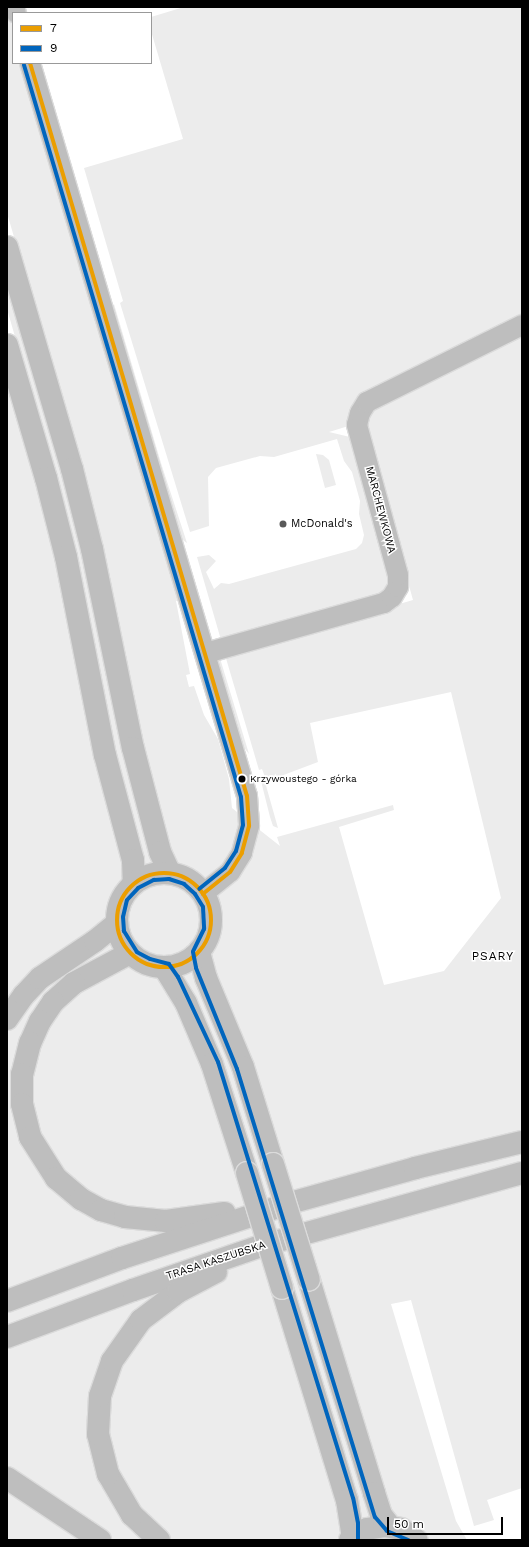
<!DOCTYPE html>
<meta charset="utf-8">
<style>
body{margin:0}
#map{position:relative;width:529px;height:1547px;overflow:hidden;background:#fff;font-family:"Work Sans",sans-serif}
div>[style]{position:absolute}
.green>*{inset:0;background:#ececec;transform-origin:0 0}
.roads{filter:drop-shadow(1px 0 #dbdbdb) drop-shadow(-1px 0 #dbdbdb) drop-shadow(0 1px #dbdbdb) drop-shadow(0 -1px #dbdbdb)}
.minor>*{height:20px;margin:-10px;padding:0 10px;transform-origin:10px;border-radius:10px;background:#bebebe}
.major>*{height:22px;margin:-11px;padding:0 11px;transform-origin:11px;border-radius:11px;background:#bebebe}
.major>.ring{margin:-11px;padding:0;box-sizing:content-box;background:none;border:22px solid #bebebe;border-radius:50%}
.highway>*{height:22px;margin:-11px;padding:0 11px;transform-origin:11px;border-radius:11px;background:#bebebe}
.bridges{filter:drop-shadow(1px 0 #dbdbdb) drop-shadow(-1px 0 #dbdbdb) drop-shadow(0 1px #dbdbdb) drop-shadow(0 -1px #dbdbdb)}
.major-bridge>*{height:22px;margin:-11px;padding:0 11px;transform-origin:11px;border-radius:11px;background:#bebebe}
.bus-1>*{height:4px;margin:-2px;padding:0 2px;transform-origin:2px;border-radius:2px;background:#eb9e00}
.bus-1>.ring{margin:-2px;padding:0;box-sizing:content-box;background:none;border:4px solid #eb9e00;border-radius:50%}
.bus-2>*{height:4px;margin:-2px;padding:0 2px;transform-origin:2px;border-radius:2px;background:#0065bd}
.dots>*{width:11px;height:11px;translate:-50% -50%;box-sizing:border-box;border:2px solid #fff;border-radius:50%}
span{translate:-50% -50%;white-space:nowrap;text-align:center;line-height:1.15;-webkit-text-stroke:3px #fff;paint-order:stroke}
.bus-label{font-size:10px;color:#000}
.left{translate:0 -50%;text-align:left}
.street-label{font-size:11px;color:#000}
.poi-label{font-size:11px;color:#000}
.neighbourhood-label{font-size:12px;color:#000;letter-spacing:1px}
.frame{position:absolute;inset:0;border:8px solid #000;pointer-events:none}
.legend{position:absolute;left:12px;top:12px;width:140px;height:52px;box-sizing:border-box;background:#fff;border:1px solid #999;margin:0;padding:5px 7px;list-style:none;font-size:12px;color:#000}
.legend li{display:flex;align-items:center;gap:8px;height:20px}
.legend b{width:20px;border:1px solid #999}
.scale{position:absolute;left:387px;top:1517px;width:116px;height:18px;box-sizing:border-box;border:2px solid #000;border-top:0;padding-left:5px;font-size:12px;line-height:14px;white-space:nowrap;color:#000;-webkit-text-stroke:3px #fff;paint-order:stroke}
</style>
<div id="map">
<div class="green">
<i style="clip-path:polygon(184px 7px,522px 7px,522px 319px,371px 394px,355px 424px,329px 432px,350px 437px,357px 450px,392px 582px,391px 592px,221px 640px,197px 557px,209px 555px,216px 561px,206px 572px,214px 589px,221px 583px,229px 584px,356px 549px,362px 543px,364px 535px,359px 514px,360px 501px,352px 472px,344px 461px,337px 439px,274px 457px,260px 456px,216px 468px,208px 477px,209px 526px,190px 532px,120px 303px,123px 301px,84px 168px,183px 139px,151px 31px,151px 17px)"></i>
<i style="clip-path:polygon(7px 8px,13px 28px,13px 63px,23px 63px,181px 599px,176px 601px,190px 674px,186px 675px,189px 687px,194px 686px,204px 715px,218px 739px,229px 779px,232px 808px,280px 846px,277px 837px,393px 805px,394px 810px,339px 827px,384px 985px,444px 971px,501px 898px,451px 692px,310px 723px,318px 762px,265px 782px,278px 828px,273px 826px,270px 817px,261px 781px,265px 777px,262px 769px,259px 770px,225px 655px,413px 600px,363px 421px,372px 407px,522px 334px,522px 1488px,487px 1500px,494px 1520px,474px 1526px,411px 1300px,391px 1304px,456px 1521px,467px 1540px,7px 1540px,7px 377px,55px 475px,7px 309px,7px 280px,81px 466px,7px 213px)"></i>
<i style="left:38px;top:63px;width:4px;height:190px"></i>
<i style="clip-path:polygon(114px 304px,161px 463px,187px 543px,180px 538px,111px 308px)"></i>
<i style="clip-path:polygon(316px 454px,323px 455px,329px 460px,336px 485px,325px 488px)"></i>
<i style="clip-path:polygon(219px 655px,249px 754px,238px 740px,215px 661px)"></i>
</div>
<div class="roads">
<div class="minor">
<i style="left:14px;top:7px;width:6px;rotate:72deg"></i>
<i style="left:30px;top:63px;width:764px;rotate:73.51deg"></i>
<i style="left:247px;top:796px;width:30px;rotate:86deg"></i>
<i style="left:249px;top:826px;width:28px;rotate:105deg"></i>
<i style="left:242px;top:853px;width:22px;rotate:122deg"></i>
<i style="left:230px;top:872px;width:35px;rotate:141deg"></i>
<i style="left:206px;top:653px;width:185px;rotate:-15.7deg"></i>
<i style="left:384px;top:603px;width:10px;rotate:-37deg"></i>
<i style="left:392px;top:597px;width:12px;rotate:-59deg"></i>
<i style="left:398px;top:587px;width:12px;rotate:-90deg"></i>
<i style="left:398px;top:575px;width:156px;rotate:-105.3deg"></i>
<i style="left:357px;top:425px;width:12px;rotate:-76deg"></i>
<i style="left:360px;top:413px;width:13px;rotate:-58deg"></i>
<i style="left:367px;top:402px;width:173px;rotate:-26.4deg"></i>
</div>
<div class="major">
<i style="left:7px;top:247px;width:231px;rotate:73.7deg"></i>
<i style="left:72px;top:469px;width:82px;rotate:76deg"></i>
<i style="left:92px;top:549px;width:203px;rotate:78.4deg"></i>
<i style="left:133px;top:748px;width:107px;rotate:75.4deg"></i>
<i style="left:160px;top:852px;width:23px;rotate:65deg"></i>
<i style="left:7px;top:345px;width:139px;rotate:73.7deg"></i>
<i style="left:46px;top:478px;width:81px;rotate:75.8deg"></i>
<i style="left:66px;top:557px;width:202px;rotate:78.9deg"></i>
<i style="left:105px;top:755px;width:109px;rotate:75.1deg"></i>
<i style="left:133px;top:860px;width:23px;rotate:88deg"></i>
<i class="ring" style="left:117px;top:873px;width:72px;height:72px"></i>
<i style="left:199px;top:952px;width:27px;rotate:75deg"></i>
<i style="left:206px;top:978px;width:96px;rotate:67.4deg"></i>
<i style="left:243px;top:1067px;width:102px;rotate:72.8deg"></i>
<i style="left:164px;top:967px;width:42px;rotate:58.6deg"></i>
<i style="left:186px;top:1003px;width:66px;rotate:66.9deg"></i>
<i style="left:212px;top:1064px;width:114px;rotate:72.2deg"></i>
<i style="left:309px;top:1280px;width:223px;rotate:73deg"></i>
<i style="left:374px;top:1493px;width:23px;rotate:72deg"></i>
<i style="left:381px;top:1515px;width:14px;rotate:51deg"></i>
<i style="left:282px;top:1288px;width:222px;rotate:73deg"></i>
<i style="left:347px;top:1500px;width:37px;rotate:81deg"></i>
<i style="left:350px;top:1540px;width:20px;rotate:-33deg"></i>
<i style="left:367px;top:1529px;width:17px;rotate:-10deg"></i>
<i style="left:384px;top:1526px;width:17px;rotate:10deg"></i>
<i style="left:401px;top:1529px;width:19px;rotate:35deg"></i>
</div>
<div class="highway">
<i style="left:130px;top:953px;width:64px;rotate:151.8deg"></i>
<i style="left:74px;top:983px;width:28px;rotate:138deg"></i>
<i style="left:53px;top:1002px;width:23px;rotate:124deg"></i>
<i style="left:40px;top:1021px;width:24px;rotate:114deg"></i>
<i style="left:30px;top:1043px;width:32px;rotate:104deg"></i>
<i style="left:22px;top:1074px;width:30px;rotate:90deg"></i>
<i style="left:22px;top:1104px;width:34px;rotate:76deg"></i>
<i style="left:30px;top:1137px;width:49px;rotate:57.6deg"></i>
<i style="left:56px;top:1178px;width:33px;rotate:40deg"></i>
<i style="left:81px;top:1199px;width:23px;rotate:29deg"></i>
<i style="left:101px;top:1210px;width:25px;rotate:16deg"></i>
<i style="left:125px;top:1217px;width:41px;rotate:5.6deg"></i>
<i style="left:166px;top:1221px;width:59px;rotate:-7.9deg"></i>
<i style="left:7px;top:1019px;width:29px;rotate:-55deg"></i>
<i style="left:24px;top:995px;width:23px;rotate:-47deg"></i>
<i style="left:40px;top:978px;width:66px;rotate:-33.9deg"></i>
<i style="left:95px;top:941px;width:28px;rotate:-39deg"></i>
<i style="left:7px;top:1301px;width:123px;rotate:-20.5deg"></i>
<i style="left:122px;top:1258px;width:177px;rotate:-18.1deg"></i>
<i style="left:290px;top:1203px;width:130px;rotate:-15.6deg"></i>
<i style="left:415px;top:1168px;width:110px;rotate:-13.7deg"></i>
<i style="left:7px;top:1337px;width:134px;rotate:-20.5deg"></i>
<i style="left:133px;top:1290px;width:139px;rotate:-19deg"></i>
<i style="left:264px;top:1245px;width:268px;rotate:-15.6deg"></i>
<i style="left:7px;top:1478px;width:112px;rotate:33.7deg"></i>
<i style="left:159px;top:1540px;width:37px;rotate:-137deg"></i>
<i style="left:132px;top:1515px;width:48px;rotate:-120.3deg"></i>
<i style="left:108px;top:1474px;width:41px;rotate:-104deg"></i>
<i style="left:98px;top:1434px;width:38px;rotate:-87deg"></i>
<i style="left:100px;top:1396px;width:37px;rotate:-71deg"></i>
<i style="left:112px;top:1361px;width:50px;rotate:-54.7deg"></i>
<i style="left:141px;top:1320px;width:46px;rotate:-37.1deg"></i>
<i style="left:178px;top:1292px;width:43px;rotate:-27.8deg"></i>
</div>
</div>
<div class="bridges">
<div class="major-bridge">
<i style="left:273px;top:1164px;width:121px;rotate:72.8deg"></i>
<i style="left:247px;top:1173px;width:120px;rotate:73.1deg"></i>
</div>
</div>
<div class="bus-1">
<i style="left:30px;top:63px;width:764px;rotate:73.51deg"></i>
<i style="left:247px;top:796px;width:30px;rotate:86deg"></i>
<i style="left:249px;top:826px;width:28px;rotate:105deg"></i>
<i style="left:242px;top:853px;width:22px;rotate:122deg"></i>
<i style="left:230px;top:872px;width:35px;rotate:141deg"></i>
<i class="ring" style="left:117px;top:873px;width:90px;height:90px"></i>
</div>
<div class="bus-2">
<i style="left:24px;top:65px;width:763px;rotate:73.49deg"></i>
<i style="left:241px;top:797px;width:28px;rotate:86deg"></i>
<i style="left:243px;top:825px;width:27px;rotate:105deg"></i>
<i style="left:236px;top:851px;width:20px;rotate:123deg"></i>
<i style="left:225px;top:868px;width:33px;rotate:141deg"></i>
<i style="left:358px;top:1540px;width:17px;rotate:-90deg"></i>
<i style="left:358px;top:1523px;width:25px;rotate:-101deg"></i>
<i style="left:353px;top:1498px;width:456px;rotate:-107.2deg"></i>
<i style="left:218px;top:1062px;width:94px;rotate:-115.2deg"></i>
<i style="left:178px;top:977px;width:16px;rotate:-125deg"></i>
<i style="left:169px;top:964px;width:20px;rotate:-165deg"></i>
<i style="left:150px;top:959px;width:15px;rotate:-152deg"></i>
<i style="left:137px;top:952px;width:25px;rotate:-122deg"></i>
<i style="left:124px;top:931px;width:14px;rotate:-94deg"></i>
<i style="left:123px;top:917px;width:17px;rotate:-77deg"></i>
<i style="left:127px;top:900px;width:16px;rotate:-47deg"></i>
<i style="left:138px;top:888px;width:18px;rotate:-27deg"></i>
<i style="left:154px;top:880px;width:15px;rotate:-4deg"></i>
<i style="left:169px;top:879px;width:16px;rotate:18deg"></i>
<i style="left:184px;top:884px;width:15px;rotate:42deg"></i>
<i style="left:195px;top:894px;width:15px;rotate:58deg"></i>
<i style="left:203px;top:907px;width:22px;rotate:87deg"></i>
<i style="left:204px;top:929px;width:25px;rotate:116deg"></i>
<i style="left:193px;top:952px;width:16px;rotate:79deg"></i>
<i style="left:196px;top:968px;width:109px;rotate:67.9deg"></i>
<i style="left:237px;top:1069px;width:469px;rotate:72.9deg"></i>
<i style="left:375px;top:1517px;width:18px;rotate:49deg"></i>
<i style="left:387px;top:1531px;width:23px;rotate:23deg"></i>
</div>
<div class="dots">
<i style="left:283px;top:524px;background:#595959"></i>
<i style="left:242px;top:779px;background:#000"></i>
</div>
<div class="bus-label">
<span class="left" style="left:250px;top:779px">Krzywoustego - górka</span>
</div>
<div class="street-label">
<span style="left:380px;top:510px;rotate:75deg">MARCHEWKOWA</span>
<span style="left:216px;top:1261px;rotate:-18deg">TRASA KASZUBSKA</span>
</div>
<div class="poi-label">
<span class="left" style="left:291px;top:524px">McDonald's</span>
</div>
<div class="neighbourhood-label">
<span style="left:493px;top:957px">PSARY</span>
</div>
<div class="frame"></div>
<ul class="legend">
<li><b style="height:5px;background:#eb9e00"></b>7</li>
<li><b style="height:5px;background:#0065bd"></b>9</li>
</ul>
<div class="scale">50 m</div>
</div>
